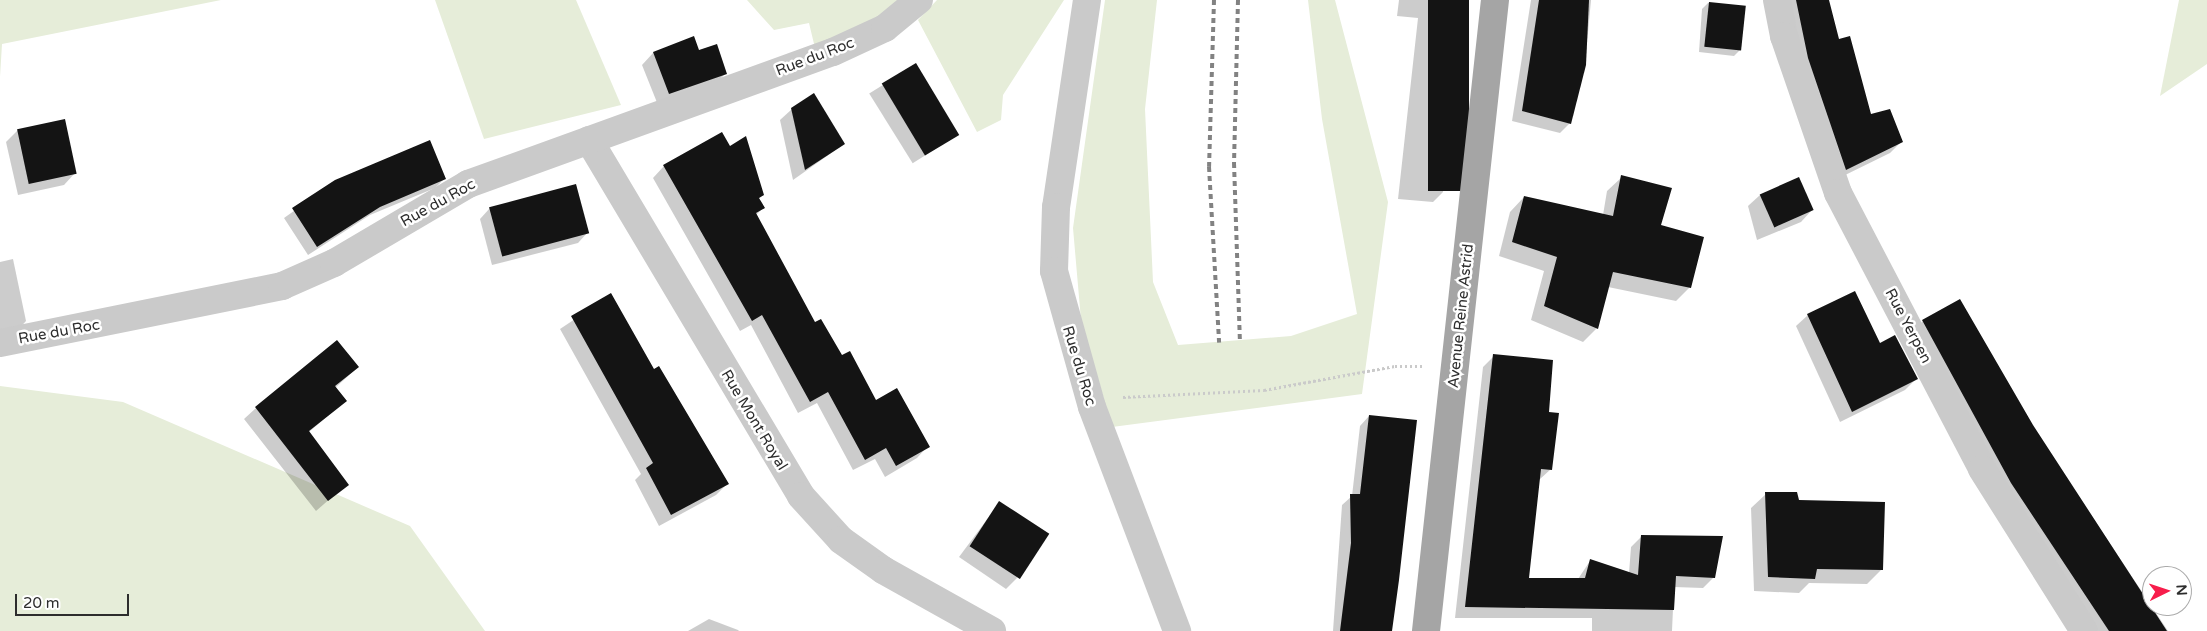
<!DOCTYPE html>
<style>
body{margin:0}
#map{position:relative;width:2207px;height:631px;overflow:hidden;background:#fff;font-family:"Varela Round",sans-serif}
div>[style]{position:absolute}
.green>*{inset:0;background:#e6edd9}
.shadow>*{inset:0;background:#0003;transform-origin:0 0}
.building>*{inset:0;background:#141414;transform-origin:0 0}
.path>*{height:3px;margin-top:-1.5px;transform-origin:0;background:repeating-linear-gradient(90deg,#cacaca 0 2.5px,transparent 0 5px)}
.minor>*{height:28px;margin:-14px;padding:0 14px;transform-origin:14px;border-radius:14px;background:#cacaca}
.primary>*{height:28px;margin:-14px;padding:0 14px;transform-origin:14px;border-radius:14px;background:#a5a5a5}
.rail>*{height:4px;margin-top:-2px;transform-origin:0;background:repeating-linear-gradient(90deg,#828282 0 5px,transparent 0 9px)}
span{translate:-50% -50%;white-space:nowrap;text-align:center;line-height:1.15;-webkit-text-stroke:5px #fff;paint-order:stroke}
.street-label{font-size:15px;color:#2d2d2d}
.north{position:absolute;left:2142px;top:566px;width:50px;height:50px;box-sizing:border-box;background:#fff;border:1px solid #ababab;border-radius:50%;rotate:86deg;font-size:14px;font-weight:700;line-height:20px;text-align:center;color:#2d2d2d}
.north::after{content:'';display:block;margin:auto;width:18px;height:22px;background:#f71d4b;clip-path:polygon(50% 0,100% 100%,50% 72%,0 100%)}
.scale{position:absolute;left:15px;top:594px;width:114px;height:22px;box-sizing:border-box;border:2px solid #2d2d2d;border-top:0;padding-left:6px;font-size:15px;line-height:18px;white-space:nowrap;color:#2d2d2d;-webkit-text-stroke:4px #fff;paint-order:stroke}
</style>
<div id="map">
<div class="green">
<i style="clip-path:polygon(0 0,221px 0,2px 44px,0 77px)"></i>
<i style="clip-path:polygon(435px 0,576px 0,621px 105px,484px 139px)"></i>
<i style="clip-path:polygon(747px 0,917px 0,815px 48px,809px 23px,774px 30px)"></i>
<i style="clip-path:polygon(937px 0,1064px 0,1003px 95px,1001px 120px,977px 132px,918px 20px)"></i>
<i style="clip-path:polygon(1105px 0,1157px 0,1145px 109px,1153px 282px,1178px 345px,1291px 336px,1357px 314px,1322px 119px,1308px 0,1335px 0,1388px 202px,1362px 394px,1112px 427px,1081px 320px,1073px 228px)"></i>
<i style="clip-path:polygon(2179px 0,2207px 0,2207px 64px,2160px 96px)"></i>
<i style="clip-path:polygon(0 386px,123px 402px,410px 526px,485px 631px,0 631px)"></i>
</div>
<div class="shadow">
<i style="clip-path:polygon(1399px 0,1468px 0,1443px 192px,1433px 202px,1398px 199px,1418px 18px,1397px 16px)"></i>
<i style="clip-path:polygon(1531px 0,1591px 0,1585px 65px,1570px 123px,1560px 133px,1512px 121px)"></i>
<i style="clip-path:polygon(1781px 0,1827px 0,1838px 41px,1870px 115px,1901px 142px,1890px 153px,1835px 180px)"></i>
<i style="clip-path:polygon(1708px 3px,1745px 7px,1740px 50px,1734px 56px,1699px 52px,1702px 9px)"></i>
<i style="clip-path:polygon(693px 38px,698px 51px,725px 74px,714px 85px,658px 105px,642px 65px,653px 53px)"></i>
<i style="left:915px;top:65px;width:82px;height:54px;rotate:58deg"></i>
<i style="clip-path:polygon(792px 109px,844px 144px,793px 180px,780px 120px)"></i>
<i style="clip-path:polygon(18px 130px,75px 173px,64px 185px,18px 195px,6px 142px)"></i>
<i style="clip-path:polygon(664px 166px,763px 194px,758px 199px,763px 208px,756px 215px,814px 324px,875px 401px,928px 446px,917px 458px,885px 477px,875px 459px,853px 470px,817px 403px,798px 413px,751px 325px,740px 331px,653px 178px)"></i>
<i style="clip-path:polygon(1622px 177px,1690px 287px,1676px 301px,1608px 287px,1597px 328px,1583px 342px,1531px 320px,1544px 271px,1499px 256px,1510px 212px,1524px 197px,1603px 215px,1607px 191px)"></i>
<i style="clip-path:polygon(444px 179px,435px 188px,370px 215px,308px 255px,284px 218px,336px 181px)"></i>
<i style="clip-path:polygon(1760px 195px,1812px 210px,1801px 222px,1757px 240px,1748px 206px)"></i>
<i style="clip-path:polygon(490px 208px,588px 232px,578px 243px,492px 265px,480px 219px)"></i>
<i style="clip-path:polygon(13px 259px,26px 321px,15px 333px,0 337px,0 262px)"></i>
<i style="clip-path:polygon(611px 295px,653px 371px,728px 483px,716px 495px,659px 526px,635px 480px,641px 474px,560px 329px)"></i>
<i style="clip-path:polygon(1808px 315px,1879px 345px,1916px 379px,1905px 390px,1840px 422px,1796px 326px)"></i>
<i style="clip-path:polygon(1923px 321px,2032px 426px,2168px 631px,2093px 631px,1912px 332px)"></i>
<i style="clip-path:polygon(1494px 356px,1547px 413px,1551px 469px,1539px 480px,1527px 579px,1578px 579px,1590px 561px,1629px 573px,1631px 547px,1642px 536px,1714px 577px,1703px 588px,1674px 587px,1672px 631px,1592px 631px,1592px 618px,1455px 618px,1483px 367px)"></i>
<i style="clip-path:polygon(358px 367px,335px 388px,345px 401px,309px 432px,347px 484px,316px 511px,244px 419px,256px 408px)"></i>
<i style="clip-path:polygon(1369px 416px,1390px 631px,1333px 631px,1342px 505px,1352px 496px,1360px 426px)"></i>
<i style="clip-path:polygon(1766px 494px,1798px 501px,1881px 570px,1867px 584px,1809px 583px,1799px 593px,1754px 591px,1751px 508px)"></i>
<i style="clip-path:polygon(1000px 502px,1017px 578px,1006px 589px,959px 557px)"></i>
<i style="clip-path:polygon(709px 619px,738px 630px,739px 631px,688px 631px)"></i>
</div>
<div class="building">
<i style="left:1428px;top:0;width:41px;height:191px"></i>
<i style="clip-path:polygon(1539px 0,1589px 0,1586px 65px,1571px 124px,1522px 111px)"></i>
<i style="clip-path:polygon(1796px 0,1829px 0,1839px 39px,1850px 36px,1871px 114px,1890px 109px,1903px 142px,1846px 170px,1808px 58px)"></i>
<i style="left:1709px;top:2px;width:37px;height:45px;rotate:6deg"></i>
<i style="clip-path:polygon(694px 36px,699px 50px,717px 44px,727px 74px,669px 94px,653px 52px)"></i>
<i style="left:916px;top:63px;width:84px;height:40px;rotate:59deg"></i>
<i style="clip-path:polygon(814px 93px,845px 144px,805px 170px,791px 108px)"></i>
<i style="left:65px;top:119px;width:56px;height:49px;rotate:78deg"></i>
<i style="clip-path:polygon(722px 132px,730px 146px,746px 136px,764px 195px,759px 198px,765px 208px,756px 213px,815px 322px,821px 319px,842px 355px,850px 351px,876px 400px,897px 388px,930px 447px,896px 466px,886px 448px,865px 460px,828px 392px,810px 402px,762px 315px,752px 321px,663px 165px)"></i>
<i style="clip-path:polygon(430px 140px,446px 179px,380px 207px,317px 247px,292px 208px,335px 180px)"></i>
<i style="clip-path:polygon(1621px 175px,1672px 188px,1661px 225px,1704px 237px,1691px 288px,1613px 272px,1598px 329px,1544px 306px,1557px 257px,1512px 242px,1524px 196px,1613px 216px)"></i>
<i style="left:1799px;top:177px;width:36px;height:43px;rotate:66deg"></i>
<i style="left:576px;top:184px;width:51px;height:90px;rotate:75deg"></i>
<i style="clip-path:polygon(1855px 291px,1880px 343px,1895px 335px,1918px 379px,1852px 412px,1807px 314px)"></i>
<i style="clip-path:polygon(611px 293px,654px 369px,659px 366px,729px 484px,671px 515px,646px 468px,653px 463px,571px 316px)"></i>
<i style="clip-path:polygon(1960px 299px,2033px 425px,2167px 631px,2109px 631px,2011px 483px,1922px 320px)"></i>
<i style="clip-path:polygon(337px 340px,359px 367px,335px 386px,347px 401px,309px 431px,349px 485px,328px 501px,255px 407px)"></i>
<i style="clip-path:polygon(1493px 354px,1553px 360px,1549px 412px,1559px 413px,1552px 470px,1541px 469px,1529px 578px,1585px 578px,1590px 559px,1638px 575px,1641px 535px,1723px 536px,1715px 578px,1676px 576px,1674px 610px,1465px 607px)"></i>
<i style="clip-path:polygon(1369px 415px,1417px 420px,1399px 580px,1392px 631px,1340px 631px,1351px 543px,1350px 494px,1360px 494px)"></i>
<i style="clip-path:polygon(1765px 492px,1797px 492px,1799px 500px,1885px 502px,1883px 570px,1817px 569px,1815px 579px,1768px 577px)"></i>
<i style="left:999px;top:501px;width:60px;height:54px;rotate:33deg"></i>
</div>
<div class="path">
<i style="left:1123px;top:397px;width:141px;rotate:-2.8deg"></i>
<i style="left:1264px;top:390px;width:133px;rotate:-10.4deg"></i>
<i style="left:1395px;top:366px;width:27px"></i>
</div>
<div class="minor">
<i style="left:1087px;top:0;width:209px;rotate:98.5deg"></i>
<i style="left:1056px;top:207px;width:64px;rotate:91.8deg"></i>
<i style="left:1054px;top:271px;width:141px;rotate:74.4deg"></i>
<i style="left:1092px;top:407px;width:240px;rotate:69.2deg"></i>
<i style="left:1777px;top:0;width:37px;rotate:79deg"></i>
<i style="left:1784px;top:36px;width:166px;rotate:71deg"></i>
<i style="left:1838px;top:193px;width:311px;rotate:62.4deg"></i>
<i style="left:1982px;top:469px;width:191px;rotate:57.8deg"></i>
<i style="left:589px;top:140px;width:414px;rotate:59.2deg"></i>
<i style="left:801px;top:496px;width:59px;rotate:47.7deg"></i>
<i style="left:841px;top:540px;width:52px;rotate:35.5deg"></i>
<i style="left:883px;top:570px;width:125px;rotate:29.2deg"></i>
<i style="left:0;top:343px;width:288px;rotate:-11.4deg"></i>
<i style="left:282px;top:286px;width:57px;rotate:-23.9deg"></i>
<i style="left:334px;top:263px;width:156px;rotate:-30.5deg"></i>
<i style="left:468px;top:184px;width:388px;rotate:-19.9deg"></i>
<i style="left:833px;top:52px;width:57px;rotate:-24.8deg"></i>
<i style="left:885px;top:28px;width:44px;rotate:-39.5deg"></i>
</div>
<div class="primary">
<i style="left:1426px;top:631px;width:635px;rotate:-83.76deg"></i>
</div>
<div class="rail">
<i style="left:1214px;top:0;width:167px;rotate:91.7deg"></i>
<i style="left:1209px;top:167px;width:176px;rotate:86.7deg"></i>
<i style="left:1238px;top:0;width:163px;rotate:91.4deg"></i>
<i style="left:1234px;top:163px;width:178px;rotate:88.1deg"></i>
</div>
<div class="street-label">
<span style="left:815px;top:57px;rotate:-21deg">Rue du Roc</span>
<span style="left:438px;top:203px;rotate:-29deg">Rue du Roc</span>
<span style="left:1461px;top:316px;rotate:-84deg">Avenue Reine Astrid</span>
<span style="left:1908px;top:326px;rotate:62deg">Rue Yerpen</span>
<span style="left:59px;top:332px;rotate:-10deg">Rue du Roc</span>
<span style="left:1079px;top:366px;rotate:73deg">Rue du Roc</span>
<span style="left:754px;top:420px;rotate:59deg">Rue Mont Royal</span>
</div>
<div class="north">N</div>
<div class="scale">20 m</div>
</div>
